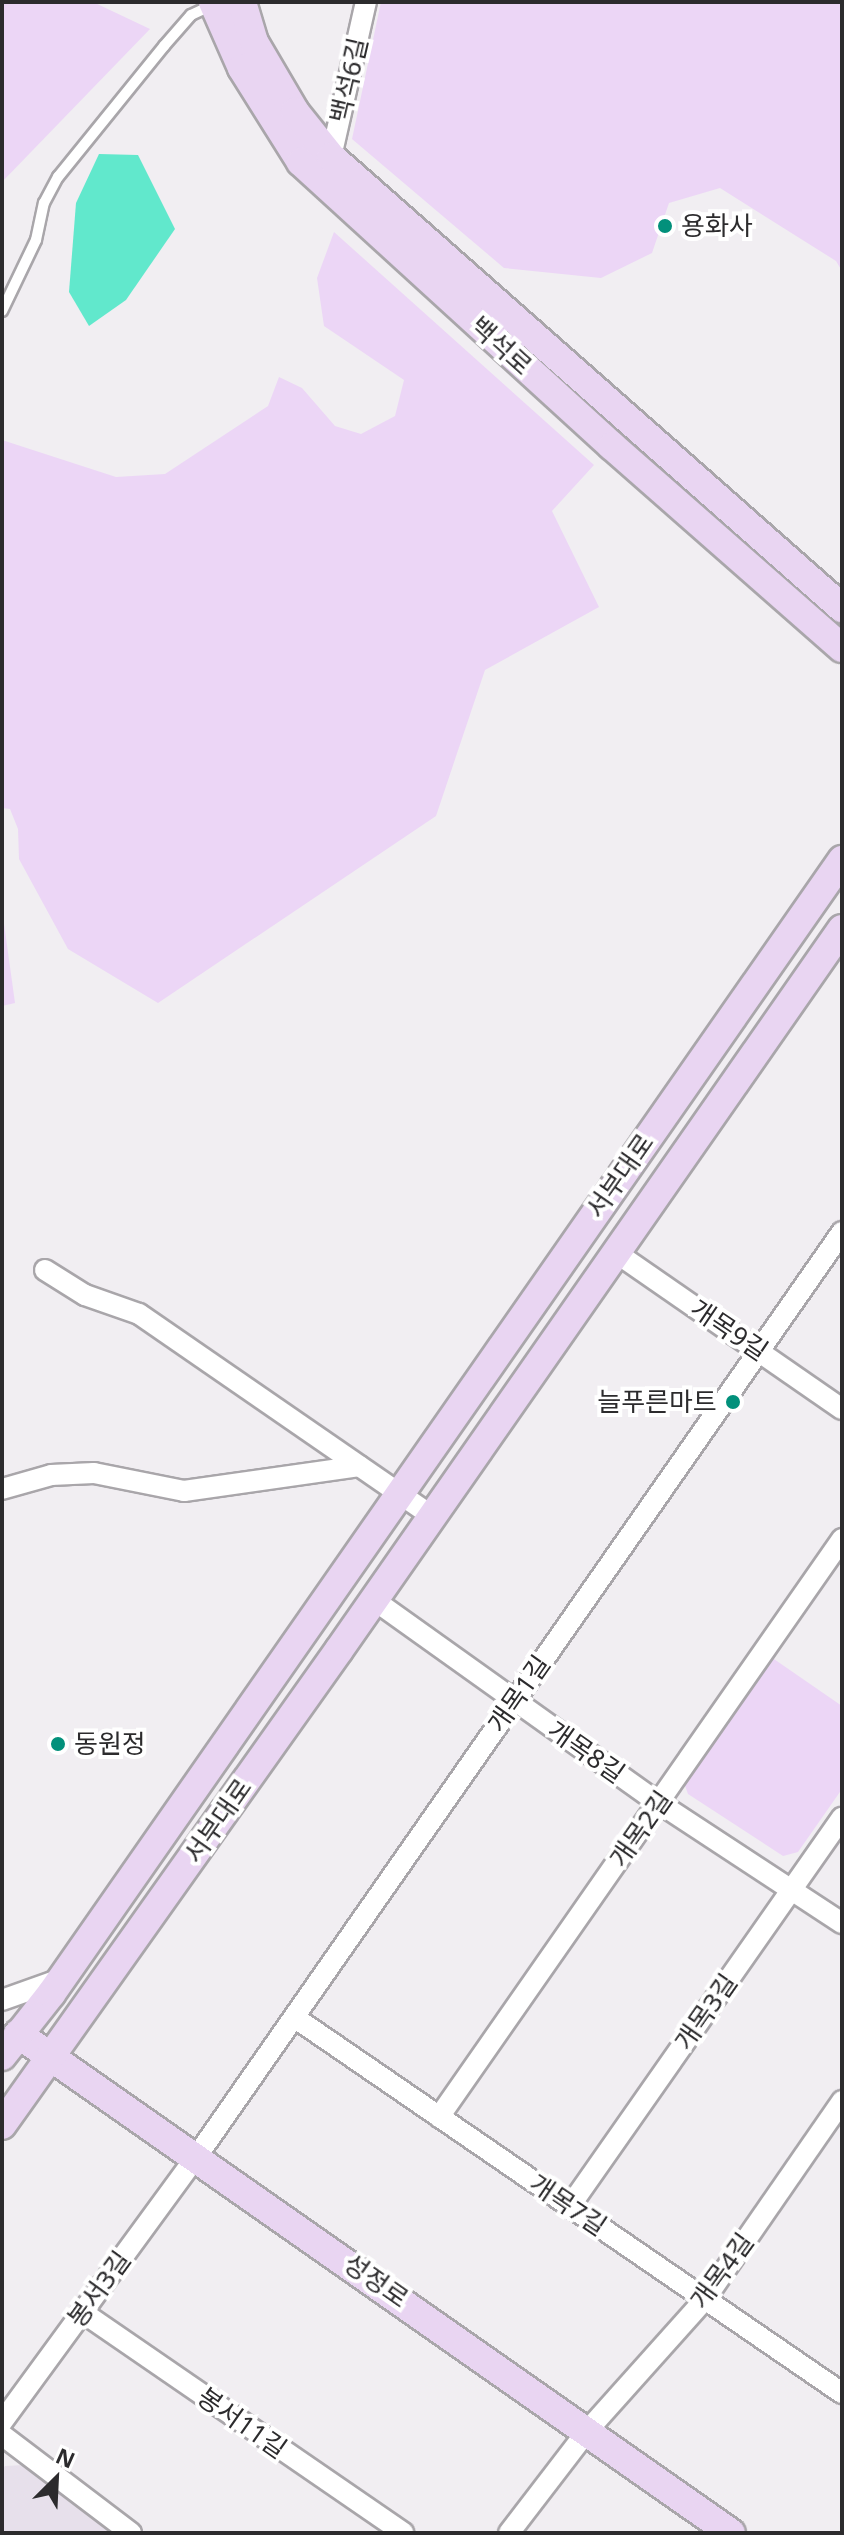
<!DOCTYPE html>
<meta charset="utf-8">
<style>
body{margin:0}
#map{position:relative;width:844px;height:2535px;overflow:hidden;background:#f1eef2;font-family:"Noto Sans","Noto Sans KR",sans-serif}
div>[style]{position:absolute}
.built>*{inset:0;background:#e7e0eb}
.green>*{inset:0;background:#ecd6f6}
.water>*{inset:0;background:#61e8cc}
.roads{filter:drop-shadow(2px 0 #a9a6aa) drop-shadow(-2px 0 #a9a6aa) drop-shadow(0 2px #a9a6aa) drop-shadow(0 -2px #a9a6aa)}
.lane>*{height:10px;margin:-5px;padding:0 5px;transform-origin:5px;border-radius:5px;background:#fff}
.street>*{height:20px;margin:-10px;padding:0 10px;transform-origin:10px;border-radius:10px;background:#fff}
.secondary>*{height:28px;margin:-14px;padding:0 14px;transform-origin:14px;border-radius:14px;background:#e9d5f2}
.dots>*{width:22px;height:22px;translate:-50% -50%;box-sizing:border-box;border:4px solid #fff;border-radius:50%}
span{translate:-50% -50%;white-space:nowrap;text-align:center;line-height:1.15;-webkit-text-stroke:8px #fff;paint-order:stroke}
.street-label{font-size:26px;color:#2c2b2d}
.poi-label{font-size:26px;color:#2c2b2d}
.left{translate:0 -50%;text-align:left}
.right{translate:-100% -50%;text-align:right}
.frame{position:absolute;inset:0;border:4px solid #2c2b2d;pointer-events:none}
.north{position:absolute;left:16px;top:2439px;width:80px;height:80px;-webkit-text-stroke:6px #fff;paint-order:stroke;rotate:24deg;font-size:22px;font-weight:700;line-height:32px;text-align:center;color:#2c2b2d}
.north::after{content:'';display:block;margin:auto;width:28px;height:36px;background:#2c2b2d;clip-path:polygon(50% 0,100% 100%,50% 72%,0 100%)}
</style>
<div id="map">
<div class="built">
<i style="clip-path:polygon(24px 2465px,113px 2533px,2px 2533px,2px 2470px,5px 2466px)"></i>
</div>
<div class="green">
<i style="clip-path:polygon(2px 2px,93px 2px,150px 29px,2px 182px)"></i>
<i style="clip-path:polygon(381px 2px,842px 2px,842px 271px,836px 261px,720px 188px,669px 203px,652px 253px,601px 278px,504px 268px,352px 139px)"></i>
<i style="clip-path:polygon(334px 232px,594px 465px,552px 511px,599px 607px,485px 670px,436px 816px,158px 1003px,68px 949px,19px 859px,18px 829px,10px 809px,2px 808px,2px 440px,116px 477px,165px 474px,268px 406px,279px 377px,302px 388px,335px 426px,361px 434px,395px 416px,404px 380px,324px 326px,317px 278px)"></i>
<i style="clip-path:polygon(2px 909px,15px 1003px,2px 1006px)"></i>
<i style="clip-path:polygon(771px 1657px,842px 1706px,842px 1789px,798px 1852px,783px 1856px,688px 1794px,683px 1780px)"></i>
</div>
<div class="water">
<i style="clip-path:polygon(99px 154px,138px 155px,175px 229px,126px 300px,89px 326px,69px 292px,76px 203px)"></i>
</div>
<div class="roads">
<div class="lane">
<i style="left:2px;top:311px;width:79px;rotate:-64.4deg"></i>
<i style="left:36px;top:240px;width:38px;rotate:-78deg"></i>
<i style="left:44px;top:203px;width:30px;rotate:-62deg"></i>
<i style="left:58px;top:177px;width:169px;rotate:-51deg"></i>
<i style="left:164px;top:46px;width:41px;rotate:-48.9deg"></i>
<i style="left:191px;top:15px;width:23px;rotate:-25deg"></i>
</div>
<div class="street">
<i style="left:331px;top:157px;width:159px;rotate:-77.3deg"></i>
<i style="left:615px;top:1252px;width:276px;rotate:34.7deg"></i>
<i style="left:45px;top:1270px;width:47px;rotate:32deg"></i>
<i style="left:85px;top:1295px;width:57px;rotate:19.4deg"></i>
<i style="left:139px;top:1314px;width:356px;rotate:34.6deg"></i>
<i style="left:2px;top:1489px;width:51px;rotate:-15.9deg"></i>
<i style="left:51px;top:1475px;width:43px;rotate:-2.7deg"></i>
<i style="left:94px;top:1473px;width:92px;rotate:11.3deg"></i>
<i style="left:184px;top:1491px;width:177px;rotate:-8.1deg"></i>
<i style="left:374px;top:1600px;width:350px;rotate:35.5deg"></i>
<i style="left:659px;top:1803px;width:219px;rotate:33.3deg"></i>
<i style="left:2px;top:2000px;width:63px;rotate:-19.6deg"></i>
<i style="left:294px;top:2017px;width:665px;rotate:34.46deg"></i>
<i style="left:439px;top:2117px;width:705px;rotate:-55.11deg"></i>
<i style="left:570px;top:2206px;width:474px;rotate:-55deg"></i>
<i style="left:82px;top:2312px;width:390px;rotate:34.5deg"></i>
<i style="left:2px;top:2422px;width:330px;rotate:-53.8deg"></i>
<i style="left:197px;top:2156px;width:1127px;rotate:-55.08deg"></i>
<i style="left:2px;top:2435px;width:162px;rotate:37.2deg"></i>
<i style="left:509px;top:2533px;width:130px;rotate:-52.5deg"></i>
<i style="left:588px;top:2430px;width:176px;rotate:-48.2deg"></i>
<i style="left:705px;top:2299px;width:241px;rotate:-55.3deg"></i>
</div>
<div class="secondary">
<i style="left:213px;top:2px;width:72px;rotate:66.3deg"></i>
<i style="left:242px;top:68px;width:111px;rotate:57.9deg"></i>
<i style="left:301px;top:162px;width:421px;rotate:42.4deg"></i>
<i style="left:612px;top:446px;width:306px;rotate:41.3deg"></i>
<i style="left:242px;top:2px;width:42px;rotate:73.3deg"></i>
<i style="left:254px;top:42px;width:81px;rotate:59.6deg"></i>
<i style="left:295px;top:112px;width:58px;rotate:51.3deg"></i>
<i style="left:331px;top:157px;width:682px;rotate:41.43deg"></i>
<i style="left:18px;top:2034px;width:870px;rotate:34.99deg"></i>
<i style="left:2px;top:2056px;width:79px;rotate:-51.7deg"></i>
<i style="left:51px;top:1994px;width:1383px;rotate:-55.1deg"></i>
<i style="left:2px;top:2125px;width:582px;rotate:-54.65deg"></i>
<i style="left:339px;top:1650px;width:879px;rotate:-55.1deg"></i>
</div>
</div>
<div class="dots">
<i style="left:665px;top:226px;background:#02907b"></i>
<i style="left:733px;top:1402px;background:#02907b"></i>
<i style="left:58px;top:1744px;background:#02907b"></i>
</div>
<div class="street-label">
<span style="left:349px;top:80px;rotate:-77deg">백석6길</span>
<span style="left:501px;top:346px;rotate:42deg">백석로</span>
<span style="left:620px;top:1176px;rotate:-55deg">서부대로</span>
<span style="left:729px;top:1330px;rotate:34deg">개목9길</span>
<span style="left:519px;top:1694px;rotate:-55deg">개목1길</span>
<span style="left:586px;top:1752px;rotate:35deg">개목8길</span>
<span style="left:218px;top:1821px;rotate:-55deg">서부대로</span>
<span style="left:641px;top:1829px;rotate:-55deg">개목2길</span>
<span style="left:706px;top:2012px;rotate:-55deg">개목3길</span>
<span style="left:568px;top:2205px;rotate:34deg">개목7길</span>
<span style="left:722px;top:2271px;rotate:-54deg">개목4길</span>
<span style="left:376px;top:2281px;rotate:35deg">성정로</span>
<span style="left:99px;top:2289px;rotate:-54deg">봉서3길</span>
<span style="left:242px;top:2423px;rotate:35deg">봉서11길</span>
</div>
<div class="poi-label">
<span class="left" style="left:681px;top:226px">용화사</span>
<span class="right" style="left:717px;top:1402px">늘푸른마트</span>
<span class="left" style="left:74px;top:1744px">동원정</span>
</div>
<div class="frame"></div>
<div class="north">N</div>
</div>
